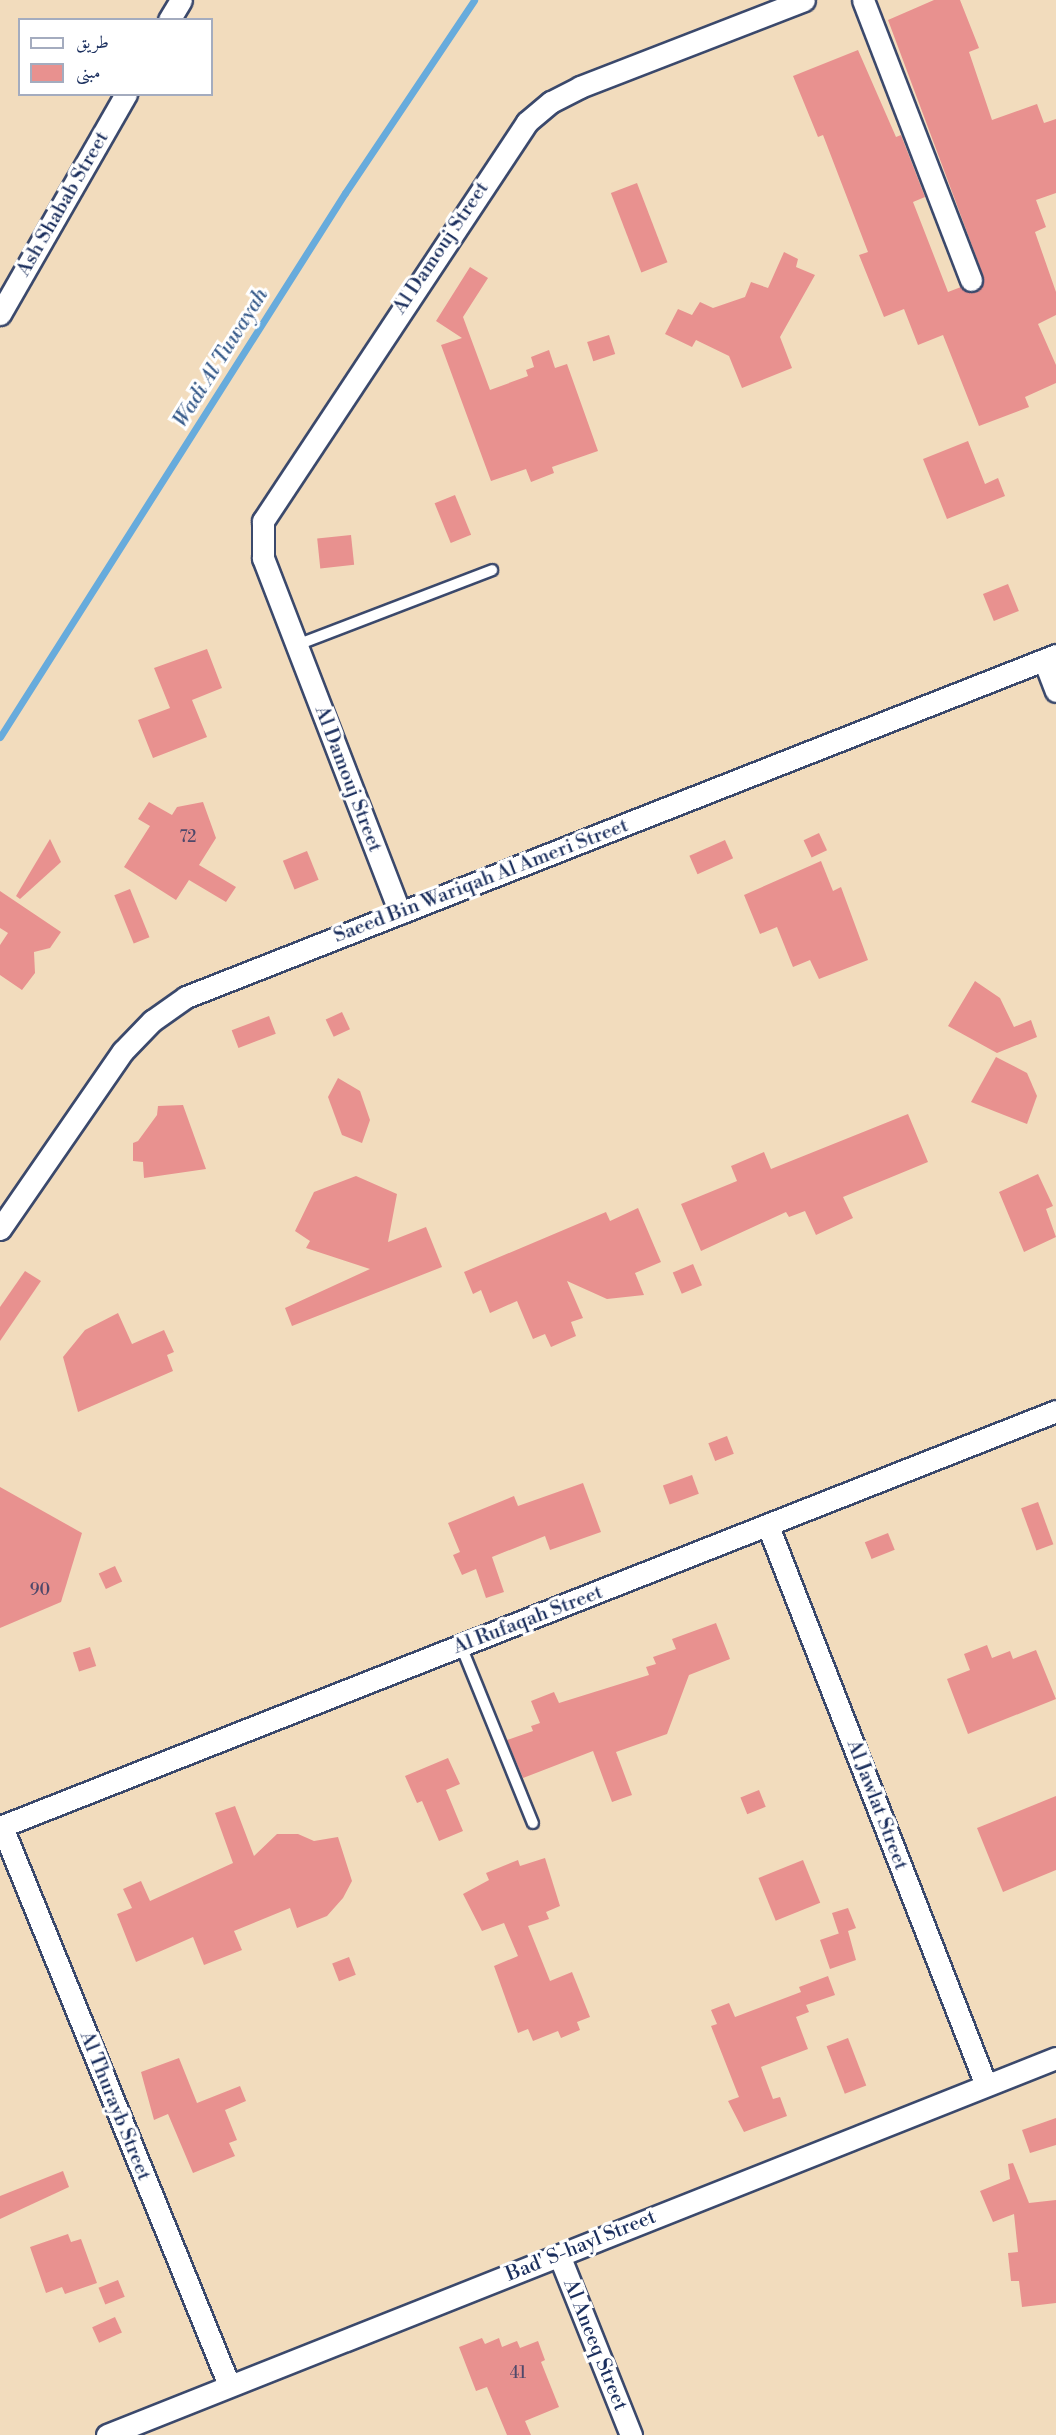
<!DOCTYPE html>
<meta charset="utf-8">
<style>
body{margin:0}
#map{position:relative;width:1056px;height:2435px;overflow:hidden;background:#f2dcbd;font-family:"Libre Bodoni",Amiri,serif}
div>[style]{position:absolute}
.stream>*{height:7px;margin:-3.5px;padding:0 3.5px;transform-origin:3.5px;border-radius:3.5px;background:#67abdc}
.building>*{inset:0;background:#e8918f;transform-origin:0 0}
.roads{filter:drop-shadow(2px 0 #3b496c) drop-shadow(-2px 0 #3b496c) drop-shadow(0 2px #3b496c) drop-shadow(0 -2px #3b496c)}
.service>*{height:10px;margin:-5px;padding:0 5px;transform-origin:5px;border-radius:5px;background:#fff}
.minor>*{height:21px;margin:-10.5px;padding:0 10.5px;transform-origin:10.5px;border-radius:10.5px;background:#fff}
span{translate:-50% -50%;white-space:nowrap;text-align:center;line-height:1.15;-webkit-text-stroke:6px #fff;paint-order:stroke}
.number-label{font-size:16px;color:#4e486a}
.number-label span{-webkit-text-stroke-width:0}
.street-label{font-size:20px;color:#1b2f5e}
.water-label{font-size:21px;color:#365a8a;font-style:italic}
.legend{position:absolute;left:18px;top:18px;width:195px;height:78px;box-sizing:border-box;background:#fff;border:2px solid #a4acbf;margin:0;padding:8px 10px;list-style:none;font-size:18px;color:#1b2f5e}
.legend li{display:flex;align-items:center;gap:12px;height:30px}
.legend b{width:30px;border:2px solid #a4acbf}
</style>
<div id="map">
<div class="stream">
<i style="left:0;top:737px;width:644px;rotate:-57.62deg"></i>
<i style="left:345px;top:193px;width:232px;rotate:-56.2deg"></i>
</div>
<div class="building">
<i style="clip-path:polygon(934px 0,960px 0,979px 48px,969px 52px,992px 120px,1037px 104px,1044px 123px,1056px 119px,1056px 193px,1036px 200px,1046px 227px,1035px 232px,1056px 292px,1056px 315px,1038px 324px,1056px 365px,1056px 383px,1025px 397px,1029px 407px,979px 426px,943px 335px,918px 345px,904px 309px,884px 317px,859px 255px,868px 252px,823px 135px,818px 137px,793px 76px,858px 50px,896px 137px,901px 135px,925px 197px,913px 202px,948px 292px,961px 287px,976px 292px,983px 283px,983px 275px,888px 20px)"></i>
<i style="left:637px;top:183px;width:85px;height:28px;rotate:69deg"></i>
<i style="clip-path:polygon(784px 252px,798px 259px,796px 267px,815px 275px,780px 337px,792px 368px,742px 388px,729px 356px,696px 340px,692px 347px,665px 334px,678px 309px,692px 315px,700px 302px,713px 308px,745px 297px,751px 282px,768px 288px)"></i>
<i style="clip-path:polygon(470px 267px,488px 278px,463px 317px,490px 390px,528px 376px,526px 370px,534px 367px,531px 357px,549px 350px,555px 368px,567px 364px,598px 451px,552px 467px,554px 473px,531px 482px,526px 469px,491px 481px,441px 345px,462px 338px,436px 321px)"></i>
<i style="left:609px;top:335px;width:20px;height:23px;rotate:72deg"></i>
<i style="clip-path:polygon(968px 441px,985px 484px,998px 478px,1005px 496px,947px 519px,923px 459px)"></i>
<i style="left:455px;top:495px;width:43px;height:22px;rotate:68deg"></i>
<i style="left:351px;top:535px;width:30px;height:34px;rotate:84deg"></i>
<i style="left:1008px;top:584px;width:29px;height:27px;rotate:68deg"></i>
<i style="clip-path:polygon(207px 649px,222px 688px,192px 700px,207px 737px,153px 758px,138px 720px,170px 708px,154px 668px)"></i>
<i style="clip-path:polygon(149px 802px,172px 815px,177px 807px,203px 802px,216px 838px,199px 865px,236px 887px,226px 902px,189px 880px,176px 900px,124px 867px,150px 826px,138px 819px)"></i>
<i style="left:819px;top:833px;width:19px;height:17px;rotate:65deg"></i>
<i style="clip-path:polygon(50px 839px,61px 862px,20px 899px,16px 896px)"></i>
<i style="left:725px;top:840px;width:20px;height:39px;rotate:66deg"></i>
<i style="left:307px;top:851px;width:31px;height:26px;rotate:68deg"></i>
<i style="clip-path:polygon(821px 861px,833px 891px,841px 887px,868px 960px,819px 979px,810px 960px,793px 967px,777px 927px,760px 934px,744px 895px)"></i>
<i style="left:130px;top:889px;width:52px;height:17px;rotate:68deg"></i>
<i style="clip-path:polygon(0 891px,61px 932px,50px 948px,34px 952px,35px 973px,22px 990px,0 975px,0 945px,8px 933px,0 928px)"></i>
<i style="clip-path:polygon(975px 981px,1000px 998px,1014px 1027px,1031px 1020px,1037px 1037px,997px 1053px,948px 1026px)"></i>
<i style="left:342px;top:1012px;width:19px;height:18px;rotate:65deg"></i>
<i style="left:269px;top:1016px;width:19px;height:40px;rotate:69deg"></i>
<i style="clip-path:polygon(996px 1057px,1027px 1073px,1037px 1096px,1027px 1124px,971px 1102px)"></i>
<i style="clip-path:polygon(338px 1078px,360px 1091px,370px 1120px,362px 1143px,342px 1135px,328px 1097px)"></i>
<i style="clip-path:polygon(183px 1105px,206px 1169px,144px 1178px,143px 1162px,133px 1161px,133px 1143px,138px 1141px,157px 1115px,158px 1106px)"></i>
<i style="clip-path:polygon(908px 1114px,928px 1162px,843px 1197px,853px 1218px,816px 1235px,805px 1211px,789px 1217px,786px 1212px,701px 1251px,681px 1204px,737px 1181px,731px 1166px,764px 1152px,771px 1169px)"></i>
<i style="clip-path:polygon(1038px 1174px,1053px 1206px,1046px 1209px,1056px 1237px,1024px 1252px,999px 1192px)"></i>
<i style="clip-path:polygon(356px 1176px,397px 1194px,388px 1242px,426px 1227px,442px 1267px,292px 1326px,285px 1308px,370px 1269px,306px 1248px,310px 1241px,295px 1231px,314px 1192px)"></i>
<i style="clip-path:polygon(638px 1208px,661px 1262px,635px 1273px,644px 1295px,607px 1299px,567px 1281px,583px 1318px,571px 1322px,576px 1336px,551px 1347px,545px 1334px,533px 1339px,517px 1301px,490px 1313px,481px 1290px,473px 1294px,464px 1272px,606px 1212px,610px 1221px)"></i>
<i style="left:693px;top:1264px;width:23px;height:22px;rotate:67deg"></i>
<i style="clip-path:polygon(25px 1271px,41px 1281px,0 1341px,0 1307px)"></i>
<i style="clip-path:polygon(118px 1313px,132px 1344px,164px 1330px,174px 1352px,167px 1355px,173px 1371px,78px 1412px,63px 1357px,85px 1330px)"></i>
<i style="left:727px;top:1436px;width:19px;height:20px;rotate:69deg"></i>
<i style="left:692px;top:1475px;width:20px;height:31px;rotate:70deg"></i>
<i style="clip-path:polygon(583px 1483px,601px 1532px,550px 1550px,545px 1536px,492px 1557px,504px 1592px,486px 1598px,476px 1569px,462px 1575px,453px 1555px,460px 1552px,448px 1523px,514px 1496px,518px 1506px)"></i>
<i style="clip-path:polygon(0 1487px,82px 1533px,61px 1602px,0 1628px)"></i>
<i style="left:1038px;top:1502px;width:45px;height:18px;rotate:70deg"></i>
<i style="left:888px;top:1533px;width:18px;height:25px;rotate:68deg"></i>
<i style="left:115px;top:1566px;width:17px;height:18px;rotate:65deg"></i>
<i style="clip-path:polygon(716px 1623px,730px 1659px,689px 1675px,667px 1734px,616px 1752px,632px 1795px,612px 1802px,593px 1751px,523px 1778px,507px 1740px,533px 1731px,531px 1726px,540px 1723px,531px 1701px,554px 1692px,559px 1703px,649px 1675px,646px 1667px,656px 1664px,653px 1657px,676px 1649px,672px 1639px)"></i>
<i style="clip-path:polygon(987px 1645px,992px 1658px,1010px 1651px,1013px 1659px,1036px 1650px,1056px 1699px,968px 1734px,947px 1679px,970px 1670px,964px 1654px)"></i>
<i style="left:90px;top:1647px;width:20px;height:18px;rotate:72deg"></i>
<i style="clip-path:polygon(448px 1758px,460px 1784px,446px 1790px,463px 1831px,439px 1841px,422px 1801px,417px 1803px,405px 1776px)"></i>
<i style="left:759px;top:1790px;width:18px;height:20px;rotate:68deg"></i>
<i style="clip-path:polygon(1056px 1796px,1056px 1870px,1003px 1892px,977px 1828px)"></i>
<i style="clip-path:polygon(235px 1806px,254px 1856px,277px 1834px,298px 1834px,314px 1841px,338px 1837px,352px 1881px,343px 1898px,327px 1916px,297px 1928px,290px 1908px,234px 1931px,242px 1950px,204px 1965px,193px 1937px,136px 1962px,117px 1914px,132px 1908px,123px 1889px,141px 1881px,150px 1901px,233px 1863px,215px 1813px)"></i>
<i style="clip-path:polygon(545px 1858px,560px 1906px,546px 1912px,549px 1919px,528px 1926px,550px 1981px,572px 1972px,590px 2017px,577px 2022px,580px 2030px,561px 2038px,558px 2031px,533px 2041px,528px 2029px,518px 2033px,494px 1966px,518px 1956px,504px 1923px,482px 1931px,463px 1894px,489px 1880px,486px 1873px,518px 1860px,520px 1866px)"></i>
<i style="left:803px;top:1860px;width:46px;height:48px;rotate:68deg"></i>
<i style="clip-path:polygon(848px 1908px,856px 1928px,848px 1931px,856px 1960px,830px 1969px,820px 1940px,843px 1932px,839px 1934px,832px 1913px)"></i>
<i style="left:349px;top:1957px;width:19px;height:18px;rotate:69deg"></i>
<i style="clip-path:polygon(828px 1976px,835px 1995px,806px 2005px,809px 2012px,796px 2017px,808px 2049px,761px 2067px,773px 2099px,780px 2097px,787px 2116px,744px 2132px,728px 2101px,739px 2097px,711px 2026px,717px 2024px,711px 2010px,729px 2003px,735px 2017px,801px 1992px,799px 1987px)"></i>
<i style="left:848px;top:2038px;width:51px;height:23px;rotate:69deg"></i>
<i style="clip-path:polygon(179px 2058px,197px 2103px,240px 2086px,246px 2101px,225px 2110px,237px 2140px,229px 2143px,235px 2156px,193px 2173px,168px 2114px,154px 2120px,141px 2072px)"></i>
<i style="clip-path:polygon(1056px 2118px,1056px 2145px,1030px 2153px,1022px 2130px)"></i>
<i style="clip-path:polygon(1013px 2163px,1029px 2203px,1056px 2200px,1056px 2303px,1022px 2307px,1019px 2281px,1011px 2281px,1008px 2253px,1018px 2252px,1014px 2214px,993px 2222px,980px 2191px,1010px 2179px,1008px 2164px)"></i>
<i style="clip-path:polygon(63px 2171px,69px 2187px,0 2219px,0 2196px)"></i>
<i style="clip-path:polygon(68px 2234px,71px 2242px,81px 2239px,97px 2283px,65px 2294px,62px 2287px,46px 2293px,30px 2247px)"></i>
<i style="left:118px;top:2280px;width:18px;height:21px;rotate:68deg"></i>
<i style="left:115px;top:2317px;width:17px;height:25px;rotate:66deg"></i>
<i style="clip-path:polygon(482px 2338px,485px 2344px,499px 2338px,502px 2347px,517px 2341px,520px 2348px,538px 2341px,545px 2360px,541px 2362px,559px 2407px,525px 2421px,531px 2435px,507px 2435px,487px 2387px,476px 2391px,459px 2347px)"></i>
</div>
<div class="roads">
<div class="service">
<i style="left:297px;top:645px;width:209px;rotate:-21deg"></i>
<i style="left:461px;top:1646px;width:191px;rotate:67.9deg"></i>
</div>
<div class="minor">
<i style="left:863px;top:0;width:300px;rotate:68.9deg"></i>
<i style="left:169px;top:20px;width:23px;rotate:-59deg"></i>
<i style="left:0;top:314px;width:254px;rotate:-60.2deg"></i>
<i style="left:1044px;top:660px;width:33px;rotate:69deg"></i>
<i style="left:400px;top:913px;width:381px;rotate:-111.1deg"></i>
<i style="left:263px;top:558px;width:37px;rotate:-90deg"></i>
<i style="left:263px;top:521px;width:478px;rotate:-56.5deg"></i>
<i style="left:527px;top:122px;width:31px;rotate:-40deg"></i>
<i style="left:551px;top:102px;width:33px;rotate:-27deg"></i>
<i style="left:580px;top:87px;width:240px;rotate:-21.2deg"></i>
<i style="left:0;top:1229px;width:216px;rotate:-55.4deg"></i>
<i style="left:123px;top:1051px;width:42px;rotate:-46deg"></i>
<i style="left:152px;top:1021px;width:42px;rotate:-35.2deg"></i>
<i style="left:186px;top:997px;width:935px;rotate:-21.46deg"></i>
<i style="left:768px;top:1526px;width:600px;rotate:68.7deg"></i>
<i style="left:0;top:1827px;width:1135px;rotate:-21.5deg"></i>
<i style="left:2px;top:1827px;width:602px;rotate:67.86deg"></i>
<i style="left:559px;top:2255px;width:194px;rotate:68.2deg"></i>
<i style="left:107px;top:2435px;width:1021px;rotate:-21.67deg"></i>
</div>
</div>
<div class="number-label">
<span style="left:188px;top:837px">72</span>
<span style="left:40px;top:1590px">90</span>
<span style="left:518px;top:2373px">41</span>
</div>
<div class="street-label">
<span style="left:63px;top:204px;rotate:-60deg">Ash Shabab Street</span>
<span style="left:441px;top:248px;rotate:-56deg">Al Damouj Street</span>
<span style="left:348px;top:779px;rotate:69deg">Al Damouj Street</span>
<span style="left:481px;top:881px;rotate:-21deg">Saeed Bin Wariqah Al Ameri Street</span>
<span style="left:528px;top:1620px;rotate:-21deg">Al Rufaqah Street</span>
<span style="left:877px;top:1805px;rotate:69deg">Al Jawlat Street</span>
<span style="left:115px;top:2106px;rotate:68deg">Al Thurayb Street</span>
<span style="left:581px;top:2246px;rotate:-22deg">Bad' S-hayl Street</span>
<span style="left:595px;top:2345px;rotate:68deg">Al Aneeq Street</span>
</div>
<div class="water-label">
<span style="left:221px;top:358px;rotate:-58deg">Wadi Al Tuwayah</span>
</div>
<ul class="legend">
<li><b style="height:8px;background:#fff"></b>طريق</li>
<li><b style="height:16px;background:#e8918f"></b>مبنى</li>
</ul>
</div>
